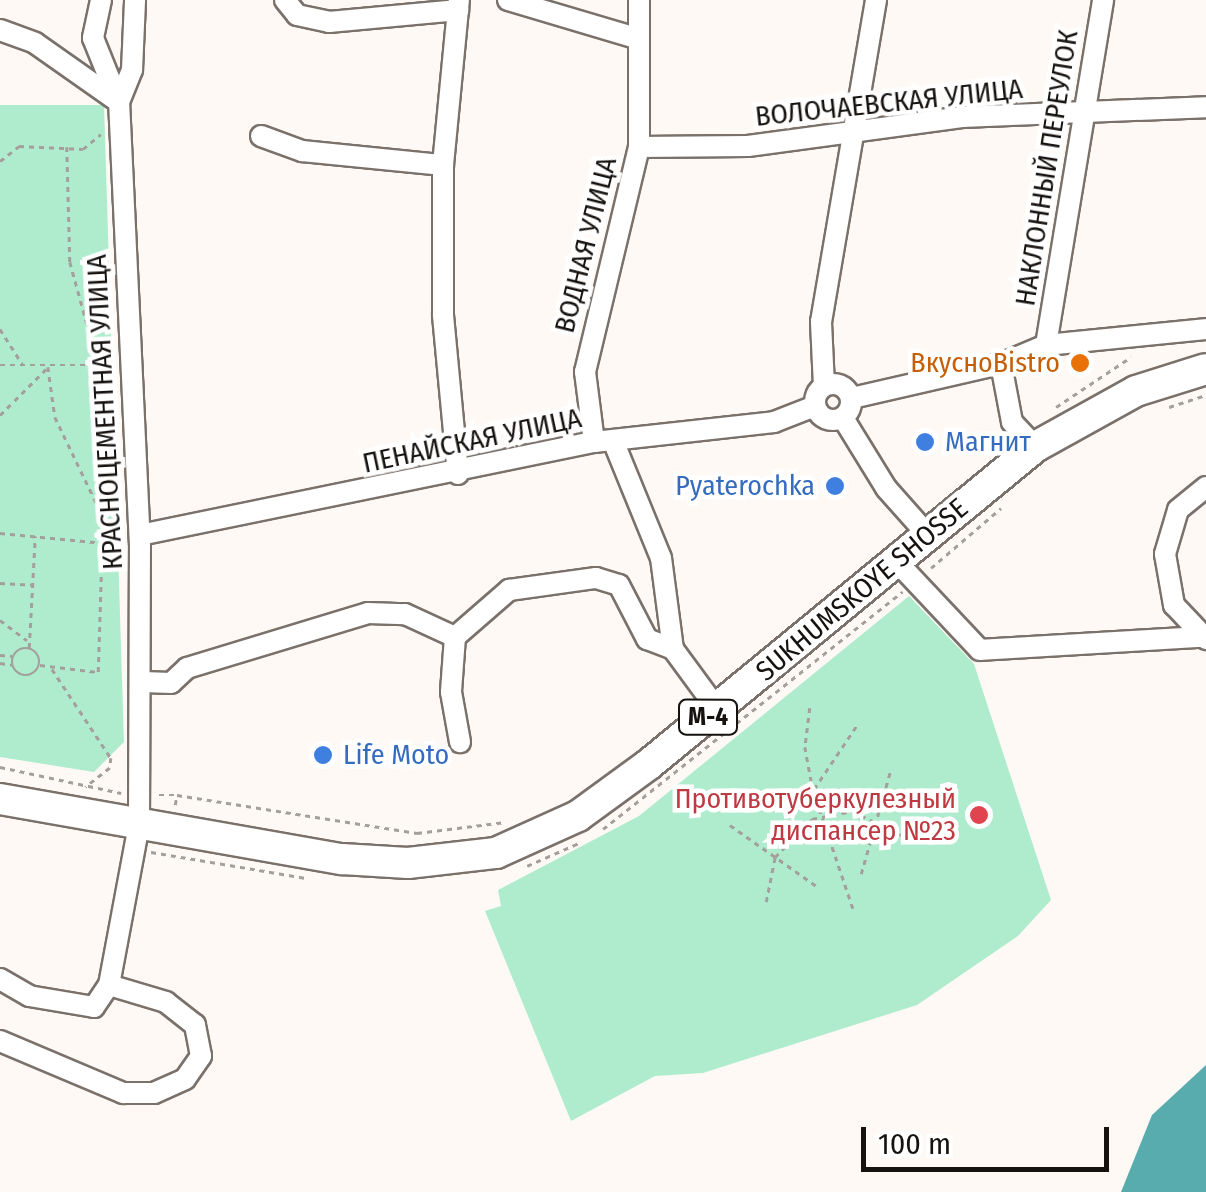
<!DOCTYPE html>
<meta charset="utf-8">
<style>
body{margin:0}
#map{position:relative;width:1206px;height:1192px;overflow:hidden;background:#fef9f4;font-family:"Fira Sans Condensed",sans-serif}
div>[style]{position:absolute}
.green>*{inset:0;background:#aeeccd}
.water>*{inset:0;background:#59acae}
.path>*{height:2.5px;margin-top:-1.25px;transform-origin:0;background:repeating-linear-gradient(90deg,#a49f9b 0 5px,transparent 0 10px)}
.path>.ring{margin:-1.25px;padding:0;box-sizing:content-box;background:none;border:2.5px solid #a49f9b;border-radius:50%}
.roads{filter:drop-shadow(2px 0 #7a716b) drop-shadow(-2px 0 #7a716b) drop-shadow(0 2px #7a716b) drop-shadow(0 -2px #7a716b)}
.minor>*{height:20px;margin:-10px;padding:0 10px;transform-origin:10px;border-radius:10px;background:#fff}
.minor>.ring{margin:-10px;padding:0;box-sizing:content-box;background:none;border:20px solid #fff;border-radius:50%}
.highway>*{height:30px;margin:-15px;padding:0 15px;transform-origin:15px;border-radius:15px;background:#fff}
.dots>*{width:28px;height:28px;translate:-50% -50%;box-sizing:border-box;border:5px solid #fff;border-radius:50%}
span{translate:-50% -50%;white-space:nowrap;text-align:center;line-height:1.15;-webkit-text-stroke:9px #fff;paint-order:stroke}
.shield-label span{padding:2px 8px;background:#fff;border:2px solid;border-radius:8px;-webkit-text-stroke-width:0}
.shield-label{font-size:25px;color:#151210;font-weight:700}
.street-label{font-size:28px;color:#151210}
.food-label{font-size:28px;color:#c56008}
.right{translate:-100% -50%;text-align:right}
.shop-label{font-size:28px;color:#366cbe}
.left{translate:0 -50%;text-align:left}
.health-label{font-size:28px;color:#be3a42}
.scale{position:absolute;left:861px;top:1127px;width:248px;height:45px;box-sizing:border-box;border:5px solid #151210;border-top:0;padding-left:12px;font-size:30px;line-height:35px;white-space:nowrap;color:#151210;-webkit-text-stroke:8px #fff;paint-order:stroke}
</style>
<div id="map">
<div class="green">
<i style="clip-path:polygon(0 105px,104px 105px,124px 742px,94px 772px,0 757px)"></i>
<i style="clip-path:polygon(909px 596px,974px 664px,1051px 900px,1018px 936px,917px 1005px,703px 1073px,655px 1076px,571px 1121px,485px 911px,501px 906px,498px 890px,639px 816px)"></i>
</div>
<div class="water">
<i style="clip-path:polygon(1206px 1065px,1206px 1192px,1121px 1192px,1152px 1115px)"></i>
</div>
<div class="path">
<i style="left:67px;top:147px;width:115px;rotate:88.5deg"></i>
<i style="left:70px;top:262px;width:109px;rotate:74.6deg"></i>
<i style="left:0;top:161px;width:24px;rotate:-38deg"></i>
<i style="left:19px;top:146px;width:64px;rotate:2.7deg"></i>
<i style="left:83px;top:149px;width:23px;rotate:-40deg"></i>
<i style="left:0;top:329px;width:43px;rotate:57.4deg"></i>
<i style="left:0;top:365px;width:113px"></i>
<i style="left:48px;top:367px;width:50px;rotate:82deg"></i>
<i style="left:55px;top:417px;width:141px;rotate:64.3deg"></i>
<i style="left:1056px;top:407px;width:90px;rotate:-33.7deg"></i>
<i style="left:1169px;top:407px;width:39px;rotate:-18deg"></i>
<i style="left:0;top:415px;width:68px;rotate:-45deg"></i>
<i style="left:0;top:533px;width:115px;rotate:5.5deg"></i>
<i style="left:931px;top:568px;width:92px;rotate:-40.6deg"></i>
<i style="left:0;top:583px;width:33px;rotate:3deg"></i>
<i style="left:0;top:620px;width:34px;rotate:37deg"></i>
<i class="ring" style="left:12px;top:648px;width:25.5px;height:25.5px"></i>
<i style="left:29px;top:648px;width:112px;rotate:-86.9deg"></i>
<i style="left:0;top:655px;width:12px;rotate:5deg"></i>
<i style="left:0;top:663px;width:12px;rotate:9deg"></i>
<i style="left:40px;top:665px;width:58px;rotate:6.9deg"></i>
<i style="left:98px;top:672px;width:130px;rotate:-88.2deg"></i>
<i style="left:52px;top:669px;width:107px;rotate:56.5deg"></i>
<i style="left:111px;top:758px;width:10px;rotate:96deg"></i>
<i style="left:110px;top:768px;width:31px;rotate:142deg"></i>
<i style="left:810px;top:708px;width:39px;rotate:97deg"></i>
<i style="left:805px;top:747px;width:44px;rotate:79.5deg"></i>
<i style="left:813px;top:790px;width:125px;rotate:71.3deg"></i>
<i style="left:0;top:767px;width:124px;rotate:12.1deg"></i>
<i style="left:814px;top:789px;width:77px;rotate:-56.1deg"></i>
<i style="left:159px;top:795px;width:17px"></i>
<i style="left:175px;top:805px;width:10px;rotate:-79deg"></i>
<i style="left:177px;top:795px;width:243px;rotate:9deg"></i>
<i style="left:417px;top:833px;width:89px;rotate:-7.1deg"></i>
<i style="left:730px;top:825px;width:108px;rotate:35.2deg"></i>
<i style="left:603px;top:829px;width:382px;rotate:-38.4deg"></i>
<i style="left:151px;top:852px;width:157px;rotate:9.5deg"></i>
<i style="left:527px;top:866px;width:57px;rotate:-23.9deg"></i>
<i style="left:861px;top:874px;width:109px;rotate:-74.1deg"></i>
<i style="left:766px;top:902px;width:46px;rotate:-78.7deg"></i>
<i style="left:775px;top:857px;width:53px;rotate:-45.8deg"></i>
<i style="left:812px;top:819px;width:41px;rotate:-11.3deg"></i>
<i style="left:852px;top:811px;width:55px;rotate:26.1deg"></i>
<i style="left:901px;top:835px;width:44px;rotate:-3.9deg"></i>
</div>
<div class="roads">
<div class="minor">
<i style="left:101px;top:0;width:39px;rotate:102deg"></i>
<i style="left:93px;top:38px;width:67px;rotate:68deg"></i>
<i style="left:285px;top:0;width:19px;rotate:51deg"></i>
<i style="left:297px;top:15px;width:33px;rotate:12deg"></i>
<i style="left:329px;top:22px;width:130px;rotate:-5.3deg"></i>
<i style="left:508px;top:0;width:134px;rotate:16.5deg"></i>
<i style="left:0;top:30px;width:37px;rotate:20deg"></i>
<i style="left:35px;top:43px;width:103px;rotate:35.1deg"></i>
<i style="left:261px;top:136px;width:44px;rotate:20.1deg"></i>
<i style="left:302px;top:151px;width:142px;rotate:5.7deg"></i>
<i style="left:639px;top:147px;width:109px;rotate:-0.5deg"></i>
<i style="left:748px;top:146px;width:216px;rotate:-7.7deg"></i>
<i style="left:962px;top:117px;width:244px;rotate:-2.3deg"></i>
<i style="left:1046px;top:345px;width:350px;rotate:-80.6deg"></i>
<i style="left:1001px;top:364px;width:59px;rotate:79.3deg"></i>
<i style="left:1012px;top:422px;width:34px;rotate:47deg"></i>
<i class="ring" style="left:815px;top:384px;width:16px;height:16px"></i>
<i style="left:824px;top:386px;width:64px;rotate:-92.7deg"></i>
<i style="left:821px;top:322px;width:327px;rotate:-80.3deg"></i>
<i style="left:852px;top:398px;width:153px;rotate:-12.9deg"></i>
<i style="left:1001px;top:364px;width:49px;rotate:-22.9deg"></i>
<i style="left:1046px;top:345px;width:161px;rotate:-5.7deg"></i>
<i style="left:843px;top:418px;width:82px;rotate:58.4deg"></i>
<i style="left:886px;top:488px;width:62px;rotate:48.3deg"></i>
<i style="left:594px;top:442px;width:71px;rotate:-97.3deg"></i>
<i style="left:585px;top:372px;width:231px;rotate:-76.5deg"></i>
<i style="left:639px;top:147px;width:147px;rotate:-90deg"></i>
<i style="left:614px;top:443px;width:124px;rotate:67.8deg"></i>
<i style="left:661px;top:558px;width:92px;rotate:82.5deg"></i>
<i style="left:673px;top:649px;width:74px;rotate:53.7deg"></i>
<i style="left:458px;top:474px;width:161px;rotate:-95.4deg"></i>
<i style="left:443px;top:314px;width:149px;rotate:-90deg"></i>
<i style="left:443px;top:165px;width:166px;rotate:-84.5deg"></i>
<i style="left:1206px;top:487px;width:36px;rotate:141deg"></i>
<i style="left:1178px;top:510px;width:46px;rotate:106.5deg"></i>
<i style="left:1165px;top:554px;width:52px;rotate:80deg"></i>
<i style="left:1174px;top:605px;width:47px;rotate:46.7deg"></i>
<i style="left:140px;top:535px;width:463px;rotate:-11.6deg"></i>
<i style="left:594px;top:442px;width:181px;rotate:-6.3deg"></i>
<i style="left:774px;top:422px;width:44px;rotate:-21.3deg"></i>
<i style="left:896px;top:561px;width:122px;rotate:46.7deg"></i>
<i style="left:980px;top:650px;width:220px;rotate:-3.4deg"></i>
<i style="left:455px;top:637px;width:55px;rotate:94.2deg"></i>
<i style="left:451px;top:692px;width:51px;rotate:79.8deg"></i>
<i style="left:143px;top:682px;width:28px;rotate:2deg"></i>
<i style="left:171px;top:683px;width:22px;rotate:-43deg"></i>
<i style="left:187px;top:668px;width:189px;rotate:-16.9deg"></i>
<i style="left:368px;top:613px;width:37px;rotate:2deg"></i>
<i style="left:405px;top:614px;width:55px;rotate:24.7deg"></i>
<i style="left:455px;top:637px;width:72px;rotate:-41deg"></i>
<i style="left:509px;top:590px;width:88px;rotate:-7.9deg"></i>
<i style="left:596px;top:578px;width:24px;rotate:17deg"></i>
<i style="left:619px;top:585px;width:61px;rotate:62.6deg"></i>
<i style="left:647px;top:639px;width:28px;rotate:21deg"></i>
<i style="left:0;top:979px;width:34px;rotate:30deg"></i>
<i style="left:29px;top:996px;width:66px;rotate:9.6deg"></i>
<i style="left:94px;top:1007px;width:27px;rotate:-56deg"></i>
<i style="left:109px;top:985px;width:163px;rotate:-79.4deg"></i>
<i style="left:139px;top:825px;width:279px;rotate:-89.8deg"></i>
<i style="left:140px;top:546px;width:444px;rotate:-92.7deg"></i>
<i style="left:119px;top:102px;width:35px;rotate:-68deg"></i>
<i style="left:132px;top:70px;width:70px;rotate:-87.5deg"></i>
<i style="left:0;top:1041px;width:134px;rotate:22.9deg"></i>
<i style="left:123px;top:1093px;width:31px"></i>
<i style="left:154px;top:1093px;width:34px;rotate:-24deg"></i>
<i style="left:185px;top:1079px;width:28px;rotate:-55deg"></i>
<i style="left:201px;top:1056px;width:32px;rotate:-101deg"></i>
<i style="left:195px;top:1025px;width:37px;rotate:-142deg"></i>
<i style="left:166px;top:1002px;width:59px;rotate:-163.4deg"></i>
</div>
<div class="highway">
<i style="left:0;top:799px;width:347px;rotate:10deg"></i>
<i style="left:342px;top:859px;width:66px;rotate:3.5deg"></i>
<i style="left:408px;top:863px;width:89px;rotate:-6.5deg"></i>
<i style="left:496px;top:853px;width:90px;rotate:-24.3deg"></i>
<i style="left:578px;top:816px;width:87px;rotate:-36.1deg"></i>
<i style="left:648px;top:765px;width:501px;rotate:-39.41deg"></i>
<i style="left:1035px;top:447px;width:115px;rotate:-29deg"></i>
<i style="left:1136px;top:391px;width:73px;rotate:-17.4deg"></i>
</div>
</div>
<div class="dots">
<i style="left:1080px;top:363px;background:#e8710a"></i>
<i style="left:925px;top:442px;background:#3f7fe0"></i>
<i style="left:835px;top:486px;background:#3f7fe0"></i>
<i style="left:323px;top:755px;background:#3f7fe0"></i>
<i style="left:979px;top:815px;background:#e0444e"></i>
</div>
<div class="shield-label">
<span style="left:708px;top:717px">М-4</span>
</div>
<div class="street-label">
<span style="left:889px;top:103px;rotate:-6deg">ВОЛОЧАЕВСКАЯ УЛИЦА</span>
<span style="left:1047px;top:168px;rotate:-81deg">НАКЛОННЫЙ ПЕРЕУЛОК</span>
<span style="left:586px;top:245px;rotate:-76deg">ВОДНАЯ УЛИЦА</span>
<span style="left:105px;top:412px;rotate:-93deg">КРАСНОЦЕМЕНТНАЯ УЛИЦА</span>
<span style="left:472px;top:441px;rotate:-12deg">ПЕНАЙСКАЯ УЛИЦА</span>
<span style="left:862px;top:590px;rotate:-40deg">SUKHUMSKOYE SHOSSE</span>
</div>
<div class="food-label">
<span class="right" style="left:1060px;top:363px">ВкусноBistro</span>
</div>
<div class="shop-label">
<span class="left" style="left:945px;top:442px">Магнит</span>
<span class="right" style="left:815px;top:486px">Pyaterochka</span>
<span class="left" style="left:343px;top:755px">Life Moto</span>
</div>
<div class="health-label">
<span class="right" style="left:956px;top:815px">Противотуберкулезный<br>диспансер №23</span>
</div>
<div class="scale">100 m</div>
</div>
